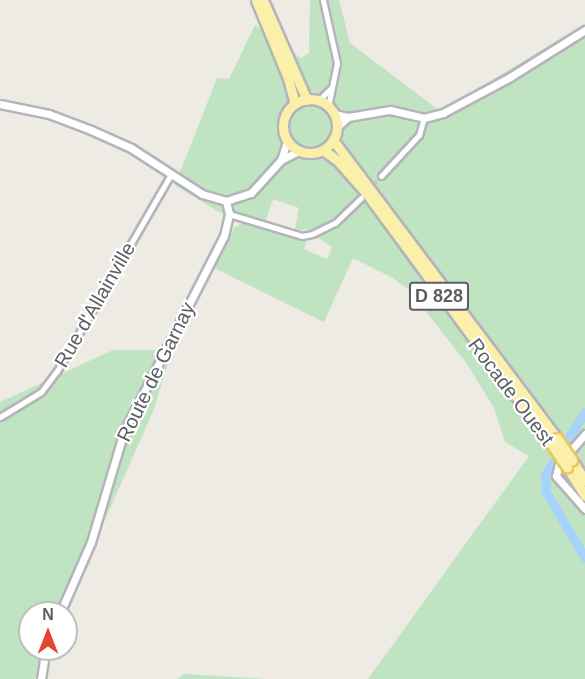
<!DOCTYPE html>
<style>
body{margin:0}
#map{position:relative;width:585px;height:679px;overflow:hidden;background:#edebe3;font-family:Arial,sans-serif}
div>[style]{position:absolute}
.green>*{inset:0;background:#c0e4c1}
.river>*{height:9px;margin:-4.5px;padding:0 4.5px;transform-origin:4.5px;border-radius:4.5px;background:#a5d3fb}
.minor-tunnel>*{height:5px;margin-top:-2.5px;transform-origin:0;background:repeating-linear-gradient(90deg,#c8c8c3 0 5px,transparent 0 7.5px)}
.roads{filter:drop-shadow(2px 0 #b4b5ba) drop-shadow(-2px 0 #b4b5ba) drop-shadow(0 2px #b4b5ba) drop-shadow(0 -2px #b4b5ba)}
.minor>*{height:5px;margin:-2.5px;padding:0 2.5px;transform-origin:2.5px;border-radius:2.5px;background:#fff}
.tertiary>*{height:7px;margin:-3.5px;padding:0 3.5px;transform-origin:3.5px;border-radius:3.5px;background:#fff}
.primary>*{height:9px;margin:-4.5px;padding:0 4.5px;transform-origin:4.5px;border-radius:4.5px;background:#fbf0aa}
.primary>.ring{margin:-4.5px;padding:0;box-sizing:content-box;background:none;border:9px solid #fbf0aa;border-radius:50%}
.bridges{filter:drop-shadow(2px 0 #ebc75e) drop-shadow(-2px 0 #ebc75e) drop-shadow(0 2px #ebc75e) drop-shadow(0 -2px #ebc75e)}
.primary-bridge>*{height:9px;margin:-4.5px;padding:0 4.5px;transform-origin:4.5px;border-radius:4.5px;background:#fbf0aa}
span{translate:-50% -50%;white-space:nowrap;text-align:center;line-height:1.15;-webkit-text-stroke:4.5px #fff;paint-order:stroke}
.shield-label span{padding:2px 4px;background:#fff;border:2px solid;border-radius:4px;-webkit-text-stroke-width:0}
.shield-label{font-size:18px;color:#5b5e63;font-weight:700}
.street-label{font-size:20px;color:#5b5e63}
.north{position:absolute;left:18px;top:601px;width:60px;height:60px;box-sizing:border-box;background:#fff;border:2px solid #bdbfc1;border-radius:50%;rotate:0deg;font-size:16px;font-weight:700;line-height:24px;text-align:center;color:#5b5e63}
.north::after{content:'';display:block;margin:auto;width:21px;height:27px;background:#e14735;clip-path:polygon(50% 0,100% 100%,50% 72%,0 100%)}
</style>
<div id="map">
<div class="green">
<i style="clip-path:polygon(310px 0,339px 0,350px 43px,440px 111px,585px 24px,585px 679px,368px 679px,529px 456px,505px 442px,494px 408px,467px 364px,409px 290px,393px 278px,353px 258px,324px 322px,214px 268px,234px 228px,243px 222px,307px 240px,304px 249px,327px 259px,332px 247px,308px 231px,295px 229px,299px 208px,273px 199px,266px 220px,219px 212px,175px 185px,217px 78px,229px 79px,255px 25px,301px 58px,309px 53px)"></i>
<i style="clip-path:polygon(113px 350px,172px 350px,154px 409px,64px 613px,30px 613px,30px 649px,48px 649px,35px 679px,0 679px,0 402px)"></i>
<i style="clip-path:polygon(184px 674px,267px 679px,177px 679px)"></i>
</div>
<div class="river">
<i style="left:585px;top:412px;width:75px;rotate:122.4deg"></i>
<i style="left:545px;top:475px;width:17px;rotate:87deg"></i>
<i style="left:546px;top:492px;width:77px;rotate:59.4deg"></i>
</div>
<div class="minor-tunnel">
<i style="left:368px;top:190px;width:19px;rotate:-47deg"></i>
</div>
<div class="roads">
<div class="minor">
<i style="left:323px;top:0;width:65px;rotate:77.5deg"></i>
<i style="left:337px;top:63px;width:45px;rotate:101.6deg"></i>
<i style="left:318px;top:101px;width:17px;rotate:-45deg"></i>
<i style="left:381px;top:176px;width:56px;rotate:-47.2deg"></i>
<i style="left:419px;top:135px;width:18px;rotate:-74deg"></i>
<i style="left:229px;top:214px;width:76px;rotate:16.8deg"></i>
<i style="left:302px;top:236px;width:10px;rotate:-11deg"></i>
<i style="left:312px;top:234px;width:25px;rotate:-26deg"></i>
<i style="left:335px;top:223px;width:36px;rotate:-44deg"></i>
<i style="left:0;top:417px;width:48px;rotate:-31.4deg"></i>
<i style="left:41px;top:392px;width:26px;rotate:-53deg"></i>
<i style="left:57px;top:371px;width:228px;rotate:-59.9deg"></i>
</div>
<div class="tertiary">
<i style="left:0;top:104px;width:50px;rotate:11.5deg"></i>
<i style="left:49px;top:114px;width:45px;rotate:20.9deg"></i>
<i style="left:91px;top:130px;width:44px;rotate:24.2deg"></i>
<i style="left:131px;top:148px;width:85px;rotate:32.9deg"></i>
<i style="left:202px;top:194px;width:25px;rotate:16deg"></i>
<i style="left:226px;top:201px;width:26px;rotate:-18deg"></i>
<i style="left:251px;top:193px;width:45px;rotate:-47.7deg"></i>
<i style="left:281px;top:160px;width:20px;rotate:-27deg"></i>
<i style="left:334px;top:114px;width:14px;rotate:12deg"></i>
<i style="left:348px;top:117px;width:43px;rotate:-9.5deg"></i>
<i style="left:390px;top:110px;width:35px;rotate:13deg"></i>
<i style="left:424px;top:118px;width:20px;rotate:-15deg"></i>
<i style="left:443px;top:113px;width:76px;rotate:-28.2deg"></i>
<i style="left:510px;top:77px;width:89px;rotate:-32.1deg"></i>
<i style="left:337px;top:127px;width:15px;rotate:-42deg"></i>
<i style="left:281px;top:160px;width:20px;rotate:-72deg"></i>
<i style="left:585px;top:434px;width:40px;rotate:131deg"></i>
<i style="left:559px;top:464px;width:12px;rotate:104deg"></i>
<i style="left:556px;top:476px;width:44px;rotate:48.7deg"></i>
<i style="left:60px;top:613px;width:77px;rotate:-66.4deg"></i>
<i style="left:91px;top:542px;width:116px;rotate:-73.4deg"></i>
<i style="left:124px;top:431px;width:219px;rotate:-62.9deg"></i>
<i style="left:224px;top:236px;width:23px;rotate:-77deg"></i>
<i style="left:229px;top:214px;width:13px;rotate:-103deg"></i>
<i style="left:41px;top:679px;width:30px;rotate:-81deg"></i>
</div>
<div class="primary">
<i style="left:256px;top:0;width:84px;rotate:67.7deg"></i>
<i style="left:288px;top:78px;width:27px;rotate:75deg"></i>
<i style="left:263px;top:0;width:109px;rotate:66.3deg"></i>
<i class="ring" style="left:283px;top:99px;width:45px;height:45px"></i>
<i style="left:333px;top:140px;width:373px;rotate:53.1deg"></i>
<i style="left:323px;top:150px;width:17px;rotate:36deg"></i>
<i style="left:337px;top:160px;width:45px;rotate:48.6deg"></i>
<i style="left:367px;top:194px;width:312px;rotate:53.6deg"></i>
<i style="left:572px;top:460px;width:25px;rotate:58deg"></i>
<i style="left:567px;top:467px;width:34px;rotate:58deg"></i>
</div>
</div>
<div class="bridges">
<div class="primary-bridge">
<i style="left:557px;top:438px;width:27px;rotate:56deg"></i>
<i style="left:552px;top:445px;width:27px;rotate:56deg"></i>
</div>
</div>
<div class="shield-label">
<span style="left:439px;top:296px">D 828</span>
</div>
<div class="street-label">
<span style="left:95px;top:305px;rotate:-60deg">Rue d'Allainville</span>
<span style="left:156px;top:372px;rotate:-64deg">Route de Garnay</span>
<span style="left:511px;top:392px;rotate:53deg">Rocade Ouest</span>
</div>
<div class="north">N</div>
</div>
